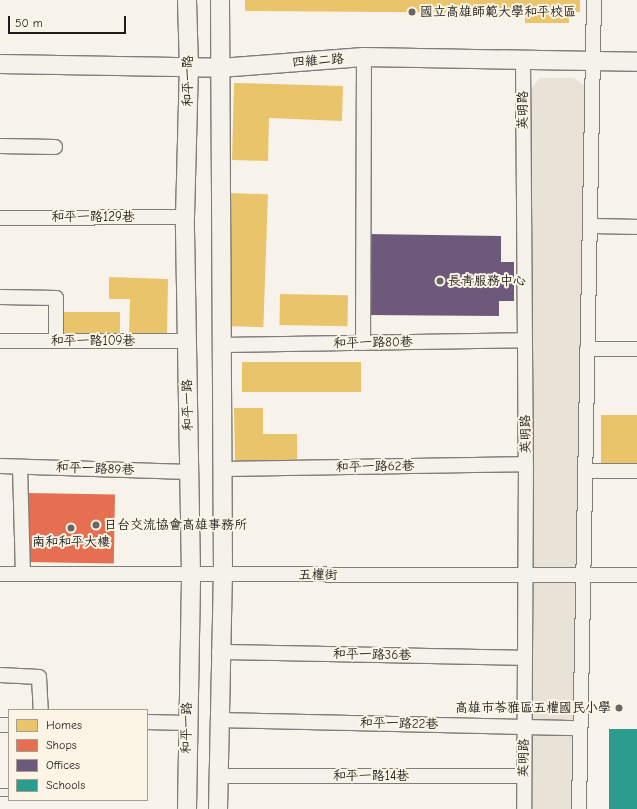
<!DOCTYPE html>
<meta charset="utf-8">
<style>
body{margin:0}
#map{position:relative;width:637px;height:809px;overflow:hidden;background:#f7f3ea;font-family:"Comic Neue","LXGW WenKai TC",sans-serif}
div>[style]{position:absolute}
.green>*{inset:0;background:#e8e2d7}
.homes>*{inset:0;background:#e9c46a;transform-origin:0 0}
.shops>*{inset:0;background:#e76f51;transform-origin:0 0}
.offices>*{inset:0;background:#6d597a}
.schools>*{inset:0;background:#2a9d8f;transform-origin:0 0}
.roads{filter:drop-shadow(1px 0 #7f7d79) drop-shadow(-1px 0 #7f7d79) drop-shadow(0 1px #7f7d79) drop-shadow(0 -1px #7f7d79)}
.service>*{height:7px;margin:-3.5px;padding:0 3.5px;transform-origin:3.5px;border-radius:3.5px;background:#f5f2ec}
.minor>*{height:14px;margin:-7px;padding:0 7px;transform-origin:7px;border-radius:7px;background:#f5f2ec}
.tertiary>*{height:18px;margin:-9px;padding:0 9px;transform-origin:9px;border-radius:9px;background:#f5f2ec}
.dots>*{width:11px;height:11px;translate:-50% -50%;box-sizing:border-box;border:2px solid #fcf5e5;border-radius:50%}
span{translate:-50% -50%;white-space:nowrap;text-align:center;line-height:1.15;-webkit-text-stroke:4px #fcf5e5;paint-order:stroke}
.poi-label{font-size:13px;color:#1c1c1c}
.left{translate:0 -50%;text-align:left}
.right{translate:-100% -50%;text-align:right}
.street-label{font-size:13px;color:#1c1c1c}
.legend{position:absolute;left:8px;top:709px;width:140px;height:92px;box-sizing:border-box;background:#fcf5e5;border:1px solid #a29e95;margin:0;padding:5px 7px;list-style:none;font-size:12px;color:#1c1c1c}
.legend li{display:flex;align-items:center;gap:8px;height:20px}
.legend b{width:20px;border:1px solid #a29e95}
.scale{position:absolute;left:8px;top:16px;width:118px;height:18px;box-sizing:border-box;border:2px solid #1c1c1c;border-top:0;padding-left:5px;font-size:12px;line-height:14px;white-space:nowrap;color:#1c1c1c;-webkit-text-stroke:3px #fcf5e5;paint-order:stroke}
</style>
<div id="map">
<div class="green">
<i style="clip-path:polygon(540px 78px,574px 78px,585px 86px,572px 809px,522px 809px,531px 89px)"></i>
</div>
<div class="homes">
<i style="clip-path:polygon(245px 0,580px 0,580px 12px,569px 12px,569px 23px,525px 23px,525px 13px,245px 11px)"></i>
<i style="clip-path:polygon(234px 83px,343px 86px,342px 121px,269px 118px,268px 161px,232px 160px)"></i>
<i style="left:230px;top:193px;width:38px;height:133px;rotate:2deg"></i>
<i style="clip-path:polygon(109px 277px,168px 279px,167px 335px,129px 334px,130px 299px,109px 299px)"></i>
<i style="left:280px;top:294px;width:68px;height:31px;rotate:1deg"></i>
<i style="left:57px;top:312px;width:63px;height:23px"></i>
<i style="left:242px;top:362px;width:119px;height:30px"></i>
<i style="clip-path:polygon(234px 408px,263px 408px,263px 434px,297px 434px,297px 461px,235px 462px)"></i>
<i style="left:601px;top:415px;width:36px;height:49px"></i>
</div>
<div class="shops">
<i style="left:28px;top:493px;width:87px;height:69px;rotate:1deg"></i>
</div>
<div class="offices">
<i style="clip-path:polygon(368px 234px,501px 236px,501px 262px,514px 262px,514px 301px,499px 301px,499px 316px,367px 315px)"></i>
</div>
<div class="schools">
<i style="left:609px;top:729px;width:28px;height:80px"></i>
</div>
<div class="roads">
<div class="service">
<i style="left:0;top:792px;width:9px"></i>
</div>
<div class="minor">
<i style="left:523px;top:59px;width:405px;rotate:89.6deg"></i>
<i style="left:526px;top:464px;width:345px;rotate:90.3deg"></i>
<i style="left:0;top:146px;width:55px;rotate:1deg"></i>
<i style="left:0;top:218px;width:185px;rotate:-0.3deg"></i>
<i style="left:590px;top:226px;width:47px;rotate:1.2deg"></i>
<i style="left:0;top:297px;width:56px;rotate:1deg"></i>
<i style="left:56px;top:298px;width:43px;rotate:90deg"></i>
<i style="left:0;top:341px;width:186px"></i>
<i style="left:363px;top:343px;width:286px;rotate:-89.8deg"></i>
<i style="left:222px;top:345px;width:302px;rotate:-0.9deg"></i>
<i style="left:587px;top:349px;width:50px"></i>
<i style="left:0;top:466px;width:189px;rotate:1.8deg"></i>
<i style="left:20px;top:467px;width:107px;rotate:88.4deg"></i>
<i style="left:223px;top:469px;width:303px;rotate:-0.9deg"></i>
<i style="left:585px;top:471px;width:52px"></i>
<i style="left:0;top:574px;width:637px;rotate:0.09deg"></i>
<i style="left:219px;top:652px;width:306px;rotate:1.1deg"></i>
<i style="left:0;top:675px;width:39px;rotate:3deg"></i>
<i style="left:39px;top:677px;width:33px;rotate:87deg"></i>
<i style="left:218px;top:720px;width:362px;rotate:1.3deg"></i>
<i style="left:147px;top:722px;width:40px;rotate:1.4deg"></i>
<i style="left:0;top:725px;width:9px"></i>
<i style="left:218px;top:776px;width:306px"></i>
<i style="left:579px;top:809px;width:809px;rotate:-88.94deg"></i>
</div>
<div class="tertiary">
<i style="left:0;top:64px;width:220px;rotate:1deg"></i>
<i style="left:220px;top:68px;width:144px;rotate:-4.4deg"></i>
<i style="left:364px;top:57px;width:273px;rotate:1deg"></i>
<i style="left:187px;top:809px;width:235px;rotate:-89deg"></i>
<i style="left:191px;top:574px;width:357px;rotate:-91deg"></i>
<i style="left:185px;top:217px;width:149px;rotate:-88.5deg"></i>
<i style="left:189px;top:68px;width:68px;rotate:-91.7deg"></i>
<i style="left:218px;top:809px;width:234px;rotate:-88.8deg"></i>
<i style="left:223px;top:575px;width:575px;rotate:-90.3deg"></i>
</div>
</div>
<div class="dots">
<i style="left:412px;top:12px;background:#696764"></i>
<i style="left:440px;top:281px;background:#696764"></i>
<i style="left:96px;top:525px;background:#696764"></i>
<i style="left:71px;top:528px;background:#696764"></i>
<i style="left:619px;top:708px;background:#696764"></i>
</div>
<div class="poi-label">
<span class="left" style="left:420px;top:12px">國立高雄師範大學和平校區</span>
<span class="left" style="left:448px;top:281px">長青服務中心</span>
<span class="left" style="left:104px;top:525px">日台交流協會高雄事務所</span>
<span style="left:71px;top:542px">南和和平大樓</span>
<span class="right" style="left:611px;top:708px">高雄市苓雅區五權國民小學</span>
</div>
<div class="street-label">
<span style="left:318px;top:61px;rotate:-4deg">四維二路</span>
<span style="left:188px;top:81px;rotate:-90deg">和平一路</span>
<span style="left:523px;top:110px;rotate:-90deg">英明路</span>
<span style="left:93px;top:217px">和平一路129巷</span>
<span style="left:93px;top:341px">和平一路109巷</span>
<span style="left:373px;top:343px;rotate:-1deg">和平一路80巷</span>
<span style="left:188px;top:405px;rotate:-91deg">和平一路</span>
<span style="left:526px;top:434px;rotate:-91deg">英明路</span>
<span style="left:375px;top:467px;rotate:-1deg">和平一路62巷</span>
<span style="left:95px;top:469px;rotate:2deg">和平一路89巷</span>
<span style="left:318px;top:575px">五權街</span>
<span style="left:372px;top:655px;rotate:1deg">和平一路36巷</span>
<span style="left:399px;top:724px;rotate:1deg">和平一路22巷</span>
<span style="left:187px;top:728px;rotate:-89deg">和平一路</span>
<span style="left:524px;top:758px;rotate:-89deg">英明路</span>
<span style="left:371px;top:776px">和平一路14巷</span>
</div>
<ul class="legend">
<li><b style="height:11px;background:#e9c46a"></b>Homes</li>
<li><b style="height:11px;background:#e76f51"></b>Shops</li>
<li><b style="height:11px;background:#6d597a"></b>Offices</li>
<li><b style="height:11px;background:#2a9d8f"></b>Schools</li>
</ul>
<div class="scale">50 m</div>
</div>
